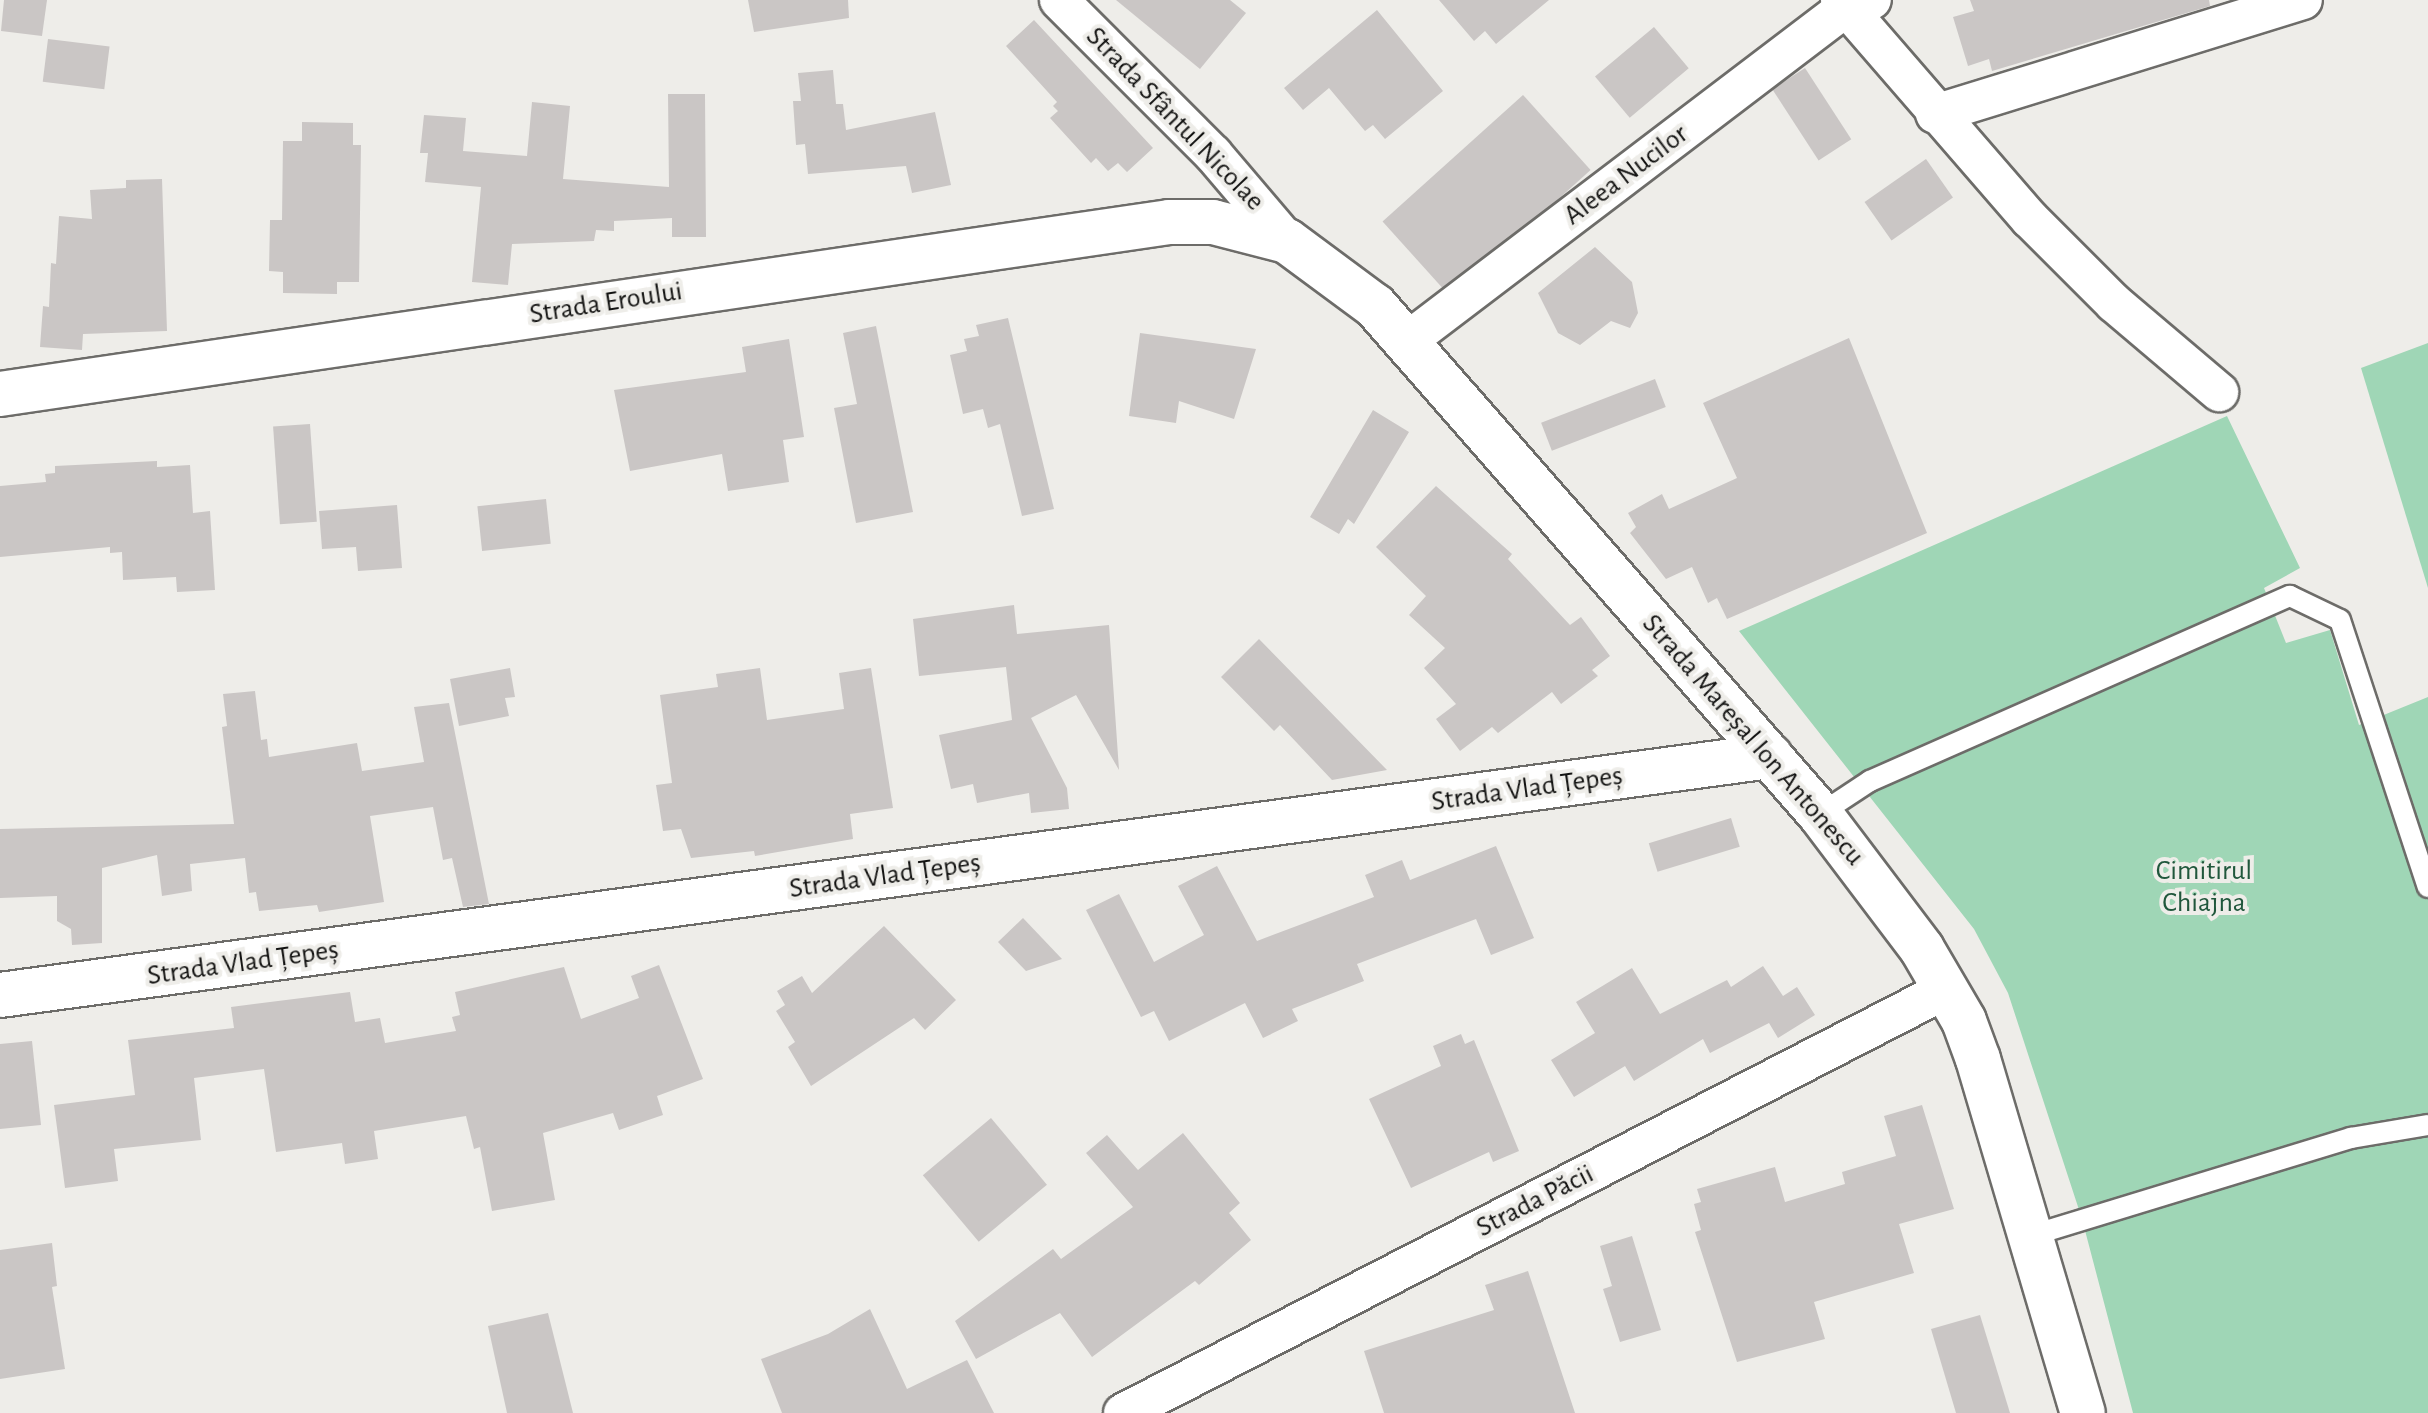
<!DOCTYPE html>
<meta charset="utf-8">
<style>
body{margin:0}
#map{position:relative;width:2428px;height:1413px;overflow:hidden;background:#eeede9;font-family:"Alegreya Sans",sans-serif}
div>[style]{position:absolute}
.green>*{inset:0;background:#9fd6b6}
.building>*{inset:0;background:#cac6c5;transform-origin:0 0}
.roads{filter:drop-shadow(2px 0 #6d6c69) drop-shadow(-2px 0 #6d6c69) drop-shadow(0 2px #6d6c69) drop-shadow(0 -2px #6d6c69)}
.lane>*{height:20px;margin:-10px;padding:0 10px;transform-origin:10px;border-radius:10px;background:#fff}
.street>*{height:38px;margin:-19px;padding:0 19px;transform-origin:19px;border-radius:19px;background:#fff}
.secondary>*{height:44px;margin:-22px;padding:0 22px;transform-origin:22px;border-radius:22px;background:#fff}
span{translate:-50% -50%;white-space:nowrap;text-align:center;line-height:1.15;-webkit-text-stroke:8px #eeede9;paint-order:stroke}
.street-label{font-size:28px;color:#121211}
.park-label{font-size:28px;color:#20573c}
</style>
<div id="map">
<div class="green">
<i style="clip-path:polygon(2428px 343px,2428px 588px,2361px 368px)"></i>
<i style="clip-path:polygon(2227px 416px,2300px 568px,2264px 588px,2286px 643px,2330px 630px,2359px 725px,2428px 697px,2428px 1413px,2133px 1413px,2082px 1219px,2008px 993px,1974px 929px,1739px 631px)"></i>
</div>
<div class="building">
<i style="clip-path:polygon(4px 0,47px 0,42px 36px,1px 31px)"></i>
<i style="clip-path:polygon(748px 0,848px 0,849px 18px,754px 32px)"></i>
<i style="clip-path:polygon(1116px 0,1230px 0,1246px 13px,1200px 69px)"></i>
<i style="clip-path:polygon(1439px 0,1549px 0,1496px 44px,1485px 31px,1474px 41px)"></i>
<i style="clip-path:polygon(1970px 0,2209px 0,2210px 6px,1992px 71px,1989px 59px,1968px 66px,1953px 17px,1974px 11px)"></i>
<i style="clip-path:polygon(1377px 10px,1443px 91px,1385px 139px,1373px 125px,1365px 131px,1329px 88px,1303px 110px,1284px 88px)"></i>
<i style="clip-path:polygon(1034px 20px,1153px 148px,1127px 172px,1118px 163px,1108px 171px,1096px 158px,1091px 163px,1050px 118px,1058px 111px,1053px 106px,1057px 102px,1006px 46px)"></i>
<i style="left:1654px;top:27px;width:54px;height:77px;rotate:50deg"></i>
<i style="left:48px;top:39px;width:62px;height:43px;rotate:7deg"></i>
<i style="left:1805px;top:68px;width:85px;height:39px;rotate:57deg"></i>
<i style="clip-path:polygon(833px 70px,836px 104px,843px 104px,846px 130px,935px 112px,951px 185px,912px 193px,906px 166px,808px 174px,805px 144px,796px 145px,793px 101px,801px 101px,798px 73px)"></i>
<i style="clip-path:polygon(668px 94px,705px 94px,706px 237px,672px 237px,672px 218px,614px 221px,614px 231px,596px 230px,594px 241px,512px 244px,508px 285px,472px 282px,481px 187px,425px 182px,428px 153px,420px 153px,424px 115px,466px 118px,463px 151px,527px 156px,532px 102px,570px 106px,563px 179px,669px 187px)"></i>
<i style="left:1523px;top:95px;width:101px;height:189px;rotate:48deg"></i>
<i style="clip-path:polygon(302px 122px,353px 123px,353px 145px,361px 145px,359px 282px,337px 282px,337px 294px,283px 293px,283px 272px,269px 271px,270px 220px,282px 220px,283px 141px,302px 141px)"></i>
<i style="left:1926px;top:159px;width:47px;height:75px;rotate:55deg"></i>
<i style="clip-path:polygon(162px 179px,167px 331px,83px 334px,82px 350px,40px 347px,43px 306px,49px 307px,51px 263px,56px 264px,59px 216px,92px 219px,90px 190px,126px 188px,126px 180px)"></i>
<i style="clip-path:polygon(1595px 247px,1632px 282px,1638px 313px,1630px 328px,1611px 321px,1580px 345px,1558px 333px,1538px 293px)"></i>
<i style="clip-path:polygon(1008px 318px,1054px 509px,1022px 516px,1000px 424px,988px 428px,983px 409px,963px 414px,950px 355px,967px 351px,964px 339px,979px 336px,976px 325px)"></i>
<i style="clip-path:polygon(876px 326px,913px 512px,856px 523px,834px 408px,857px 404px,843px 333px)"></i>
<i style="clip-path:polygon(1140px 333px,1256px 349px,1234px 419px,1179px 401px,1176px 423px,1129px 416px)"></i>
<i style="clip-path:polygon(1849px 338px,1927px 533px,1727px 619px,1717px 598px,1708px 603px,1692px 567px,1666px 579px,1630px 533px,1636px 527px,1628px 513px,1662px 494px,1669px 509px,1737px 478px,1703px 403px)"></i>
<i style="clip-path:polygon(789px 339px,804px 437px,783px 440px,789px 482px,728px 491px,722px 454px,630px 471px,614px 390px,746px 372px,742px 347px)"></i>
<i style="left:1655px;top:379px;width:30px;height:122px;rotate:69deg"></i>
<i style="clip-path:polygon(1373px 410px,1409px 432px,1354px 524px,1348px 519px,1339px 534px,1310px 517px)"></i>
<i style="left:310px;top:424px;width:98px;height:37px;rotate:86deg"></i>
<i style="clip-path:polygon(157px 461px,157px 467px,190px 465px,193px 513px,210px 511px,215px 590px,177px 592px,176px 577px,123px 580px,122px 552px,110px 553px,110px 547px,0 557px,0 486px,46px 482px,45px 474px,55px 473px,55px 466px)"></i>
<i style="clip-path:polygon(1436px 486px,1512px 554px,1508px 559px,1570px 625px,1581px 617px,1610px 656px,1592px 670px,1598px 676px,1561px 704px,1552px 692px,1498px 733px,1492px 727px,1460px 751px,1436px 719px,1456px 704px,1424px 668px,1445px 648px,1409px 615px,1426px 596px,1376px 547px)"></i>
<i style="left:546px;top:499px;width:45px;height:69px;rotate:84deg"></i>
<i style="clip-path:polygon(397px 505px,402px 568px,358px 571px,356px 547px,322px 549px,319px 511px)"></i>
<i style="clip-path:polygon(1014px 605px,1017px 634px,1109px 625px,1119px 770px,1076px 695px,1031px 718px,1067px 788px,1069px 809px,1031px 813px,1029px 793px,977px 803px,973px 784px,951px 789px,939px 735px,1012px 720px,1006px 667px,919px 676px,913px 619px)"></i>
<i style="clip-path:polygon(1259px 639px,1387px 770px,1332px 780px,1280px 725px,1274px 731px,1221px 677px)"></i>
<i style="clip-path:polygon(510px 668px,515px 697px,505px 698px,509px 716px,459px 726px,450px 679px)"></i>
<i style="clip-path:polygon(760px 668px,767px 720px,844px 709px,839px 673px,871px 668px,893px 808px,850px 814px,853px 839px,755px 856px,754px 851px,691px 858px,681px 829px,663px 831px,656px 785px,672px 783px,660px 695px,718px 687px,716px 674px)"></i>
<i style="clip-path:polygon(255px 691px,261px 740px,267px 739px,269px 757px,357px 743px,362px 771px,424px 762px,414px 707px,449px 703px,489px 904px,463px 907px,452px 858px,443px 860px,433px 807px,370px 816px,384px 902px,319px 912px,317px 905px,259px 911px,256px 892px,249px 893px,245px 858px,190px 864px,192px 891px,162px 896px,157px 855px,102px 868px,102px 943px,72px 945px,71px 929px,57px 921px,57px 896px,0 898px,0 829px,234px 824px,222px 727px,227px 726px,223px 694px)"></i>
<i style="left:1731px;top:818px;width:30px;height:86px;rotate:73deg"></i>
<i style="clip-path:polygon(1496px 846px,1534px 938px,1491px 955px,1476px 919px,1357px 964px,1364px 981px,1292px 1009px,1298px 1021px,1263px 1038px,1245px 1003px,1169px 1041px,1154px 1011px,1141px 1017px,1086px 910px,1119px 894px,1154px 962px,1204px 935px,1178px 886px,1217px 866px,1257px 941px,1374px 897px,1365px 875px,1402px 860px,1410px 880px)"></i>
<i style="clip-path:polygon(1023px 918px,1062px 959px,1026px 971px,998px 942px)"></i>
<i style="clip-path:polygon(884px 926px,956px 1000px,925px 1030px,914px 1018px,811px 1086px,788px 1047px,795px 1042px,776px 1011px,785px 1005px,777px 991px,802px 976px,812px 993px)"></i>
<i style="clip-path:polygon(659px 965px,703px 1079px,657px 1096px,663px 1115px,619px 1130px,613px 1113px,543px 1133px,555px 1200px,492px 1211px,480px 1147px,474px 1149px,466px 1116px,374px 1131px,378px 1159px,345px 1164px,342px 1143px,276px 1152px,264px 1069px,194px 1078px,201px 1140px,114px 1149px,118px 1181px,65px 1188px,54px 1105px,135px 1095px,128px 1040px,234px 1028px,231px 1007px,350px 992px,355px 1022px,380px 1018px,385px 1043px,456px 1031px,452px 1017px,460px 1015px,455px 992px,564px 967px,581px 1019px,639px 998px,631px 976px)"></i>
<i style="clip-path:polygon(1763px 966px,1783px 996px,1797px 987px,1815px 1015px,1778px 1038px,1769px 1023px,1710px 1053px,1703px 1039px,1634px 1081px,1625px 1066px,1574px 1097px,1551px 1060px,1595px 1033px,1576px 1002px,1632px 968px,1660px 1014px,1727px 980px,1731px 987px)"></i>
<i style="clip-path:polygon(1461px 1034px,1465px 1044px,1474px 1040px,1519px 1151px,1493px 1162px,1489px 1152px,1411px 1188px,1369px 1099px,1441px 1066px,1433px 1046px)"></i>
<i style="clip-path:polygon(32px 1041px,41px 1125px,0 1129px,0 1044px)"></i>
<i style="clip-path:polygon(1922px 1105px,1954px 1209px,1899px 1224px,1914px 1273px,1814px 1302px,1825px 1339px,1737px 1362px,1695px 1232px,1701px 1230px,1694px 1204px,1701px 1202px,1697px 1189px,1775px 1167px,1785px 1202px,1845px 1184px,1842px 1172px,1896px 1156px,1884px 1116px)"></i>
<i style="left:991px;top:1118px;width:87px;height:89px;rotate:50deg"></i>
<i style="clip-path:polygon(1183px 1133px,1240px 1203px,1229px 1213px,1251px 1240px,1199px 1285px,1195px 1281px,1092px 1357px,1060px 1313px,976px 1359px,955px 1321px,1053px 1249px,1061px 1259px,1133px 1207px,1086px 1153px,1107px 1135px,1138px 1170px)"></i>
<i style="clip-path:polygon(1632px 1236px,1661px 1330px,1620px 1342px,1603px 1289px,1612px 1286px,1600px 1246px)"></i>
<i style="clip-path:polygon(52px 1243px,57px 1286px,52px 1287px,65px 1369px,0 1379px,0 1250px)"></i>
<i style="clip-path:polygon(1528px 1271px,1575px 1413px,1384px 1413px,1364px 1351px,1494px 1310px,1485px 1285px)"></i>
<i style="clip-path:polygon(870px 1309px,907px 1389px,967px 1360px,994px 1413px,782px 1413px,761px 1359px,828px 1334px)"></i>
<i style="clip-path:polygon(548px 1313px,573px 1413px,507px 1413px,488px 1326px)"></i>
<i style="clip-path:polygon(1980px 1315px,2010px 1413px,1956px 1413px,1931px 1329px)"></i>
</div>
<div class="roads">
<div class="lane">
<i style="left:1820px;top:814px;width:60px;rotate:-33.4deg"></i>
<i style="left:1870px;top:781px;width:459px;rotate:-23.8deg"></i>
<i style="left:2290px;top:596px;width:55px;rotate:25.6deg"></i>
<i style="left:2340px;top:620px;width:281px;rotate:71.8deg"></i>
<i style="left:2030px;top:1236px;width:336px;rotate:-17deg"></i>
<i style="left:2351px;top:1138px;width:78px;rotate:-9.6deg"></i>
</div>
<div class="street">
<i style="left:1059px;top:0;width:218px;rotate:45deg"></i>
<i style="left:1213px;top:154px;width:114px;rotate:49.6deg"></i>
<i style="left:1840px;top:0;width:290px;rotate:49.1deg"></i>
<i style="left:2030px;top:219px;width:119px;rotate:45deg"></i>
<i style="left:2114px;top:303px;width:138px;rotate:40.3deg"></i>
<i style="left:1935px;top:114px;width:385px;rotate:-17.2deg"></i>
<i style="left:1406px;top:342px;width:552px;rotate:-37.26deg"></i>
<i style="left:1845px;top:8px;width:28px;rotate:-17deg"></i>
<i style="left:1123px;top:1413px;width:927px;rotate:-27.23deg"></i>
</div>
<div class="secondary">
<i style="left:0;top:394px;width:1182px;rotate:-8.37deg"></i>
<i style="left:1169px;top:222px;width:44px"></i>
<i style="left:1213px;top:222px;width:76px;rotate:14.4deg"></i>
<i style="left:1287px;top:241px;width:109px;rotate:36.5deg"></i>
<i style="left:1375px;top:306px;width:675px;rotate:48.78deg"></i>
<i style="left:1820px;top:814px;width:169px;rotate:52.9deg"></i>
<i style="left:1922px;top:949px;width:83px;rotate:59.7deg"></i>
<i style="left:1964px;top:1021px;width:40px;rotate:69.8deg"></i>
<i style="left:1978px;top:1059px;width:369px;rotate:73.5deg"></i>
<i style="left:0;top:995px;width:1786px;rotate:-7.69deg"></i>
</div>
</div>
<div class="street-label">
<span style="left:1175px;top:119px;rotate:46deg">Strada Sfântul Nicolae</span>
<span style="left:1626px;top:175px;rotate:-37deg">Aleea Nucilor</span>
<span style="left:606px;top:303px;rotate:-9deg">Strada Eroului</span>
<span style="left:1753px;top:740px;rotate:49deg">Strada Mareșal Ion Antonescu</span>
<span style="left:1527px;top:789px;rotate:-8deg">Strada Vlad Țepeș</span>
<span style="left:885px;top:876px;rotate:-8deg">Strada Vlad Țepeș</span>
<span style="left:243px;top:963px;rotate:-8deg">Strada Vlad Țepeș</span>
<span style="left:1535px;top:1201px;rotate:-27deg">Strada Păcii</span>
</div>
<div class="park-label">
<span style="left:2204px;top:887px">Cimitirul<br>Chiajna</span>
</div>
</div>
